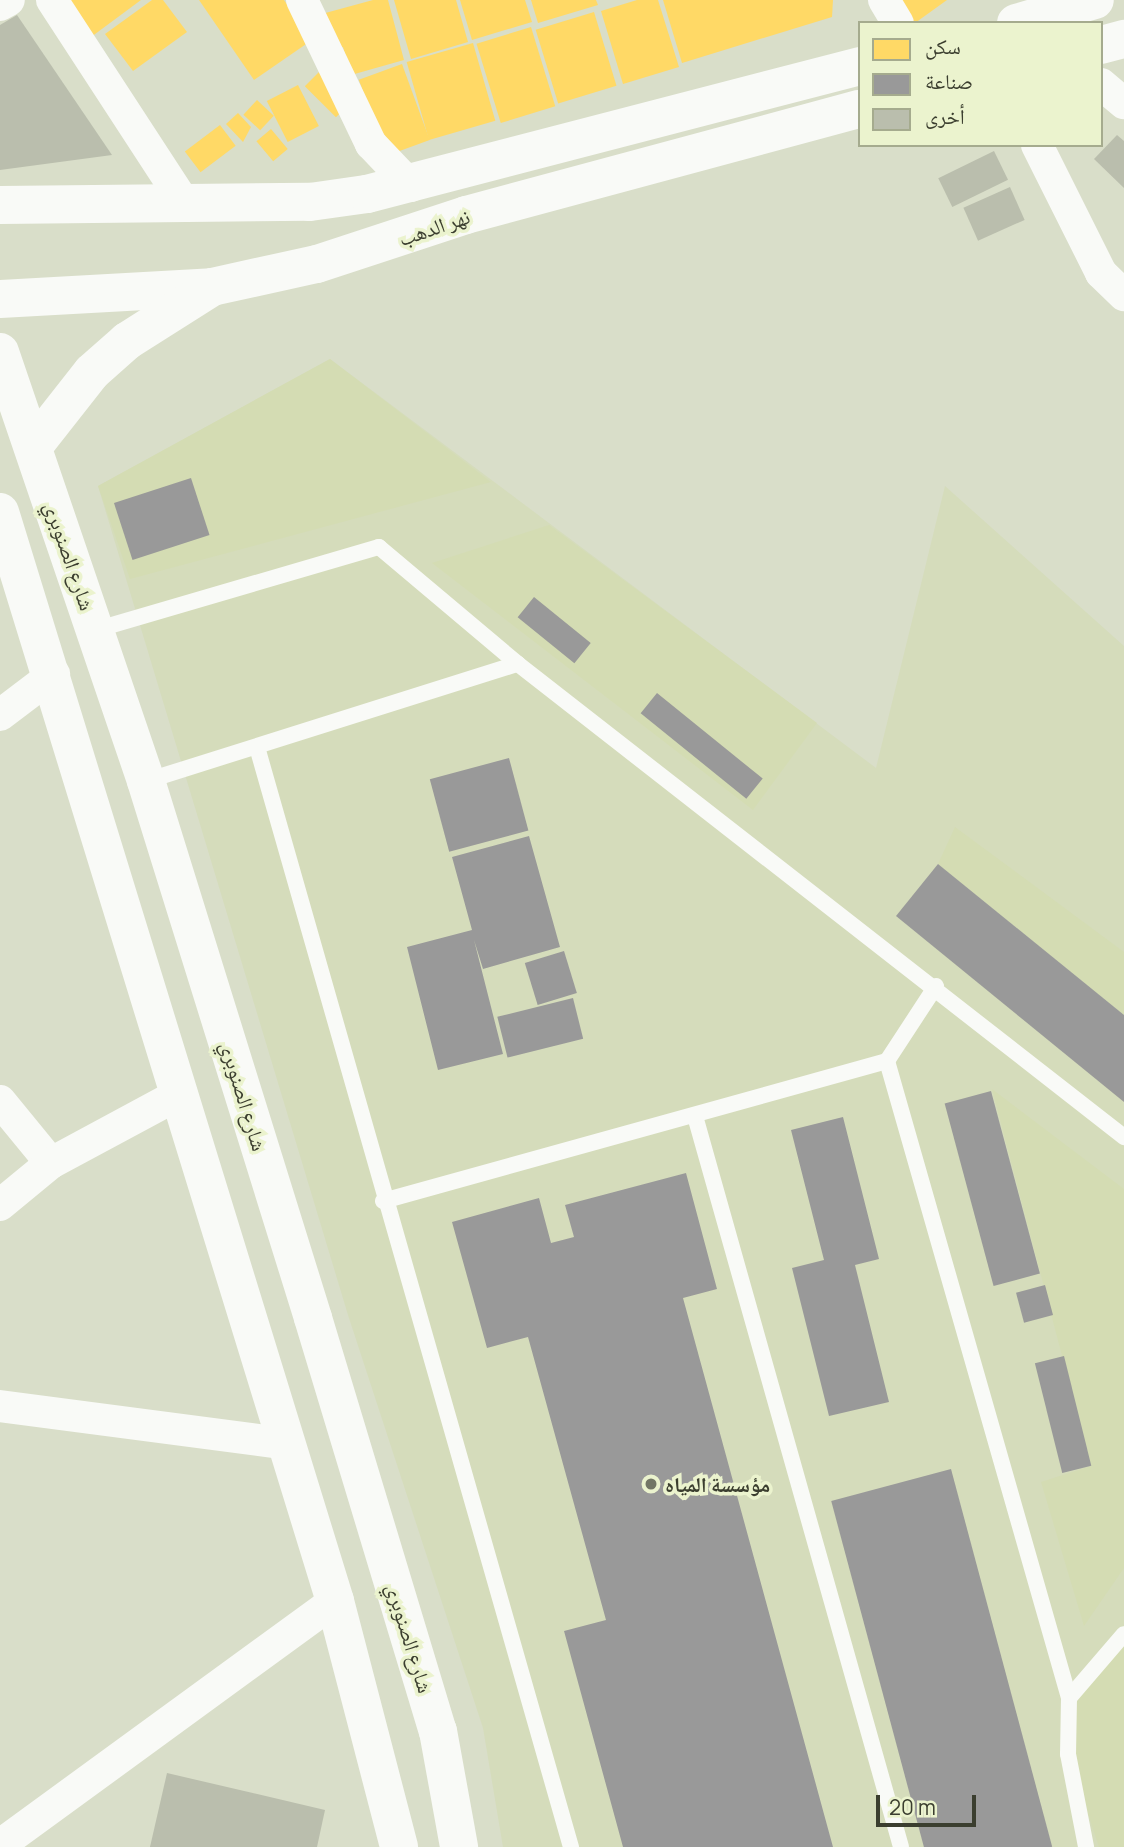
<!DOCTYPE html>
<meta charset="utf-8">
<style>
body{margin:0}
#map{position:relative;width:1124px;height:1847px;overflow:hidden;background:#d9dec9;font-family:Manrope,"Noto Naskh Arabic",sans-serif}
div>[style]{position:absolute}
.built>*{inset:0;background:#d5dcbb}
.green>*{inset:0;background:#d4dcb3}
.homes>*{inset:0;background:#ffd966;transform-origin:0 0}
.industry>*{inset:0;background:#999;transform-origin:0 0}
.building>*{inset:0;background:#babead;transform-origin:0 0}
.service>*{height:16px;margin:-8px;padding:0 8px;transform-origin:8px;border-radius:8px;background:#f9faf7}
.minor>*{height:32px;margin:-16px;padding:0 16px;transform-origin:16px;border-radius:16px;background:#f9faf7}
.secondary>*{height:38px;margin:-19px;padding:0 19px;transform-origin:19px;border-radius:19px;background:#f9faf7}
.primary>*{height:38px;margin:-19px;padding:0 19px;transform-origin:19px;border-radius:19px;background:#f9faf7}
.dots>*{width:19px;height:19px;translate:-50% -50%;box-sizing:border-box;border:4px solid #ebf3ce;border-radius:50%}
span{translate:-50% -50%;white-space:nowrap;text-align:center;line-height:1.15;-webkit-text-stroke:7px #ebf3ce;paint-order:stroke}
.street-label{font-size:21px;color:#3b3e2f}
.poi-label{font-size:21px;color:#3b3e2f;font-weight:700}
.left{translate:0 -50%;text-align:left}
.legend{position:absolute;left:858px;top:21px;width:245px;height:126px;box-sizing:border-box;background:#ebf3ce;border:2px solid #a5ab8e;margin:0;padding:9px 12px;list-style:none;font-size:21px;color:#3b3e2f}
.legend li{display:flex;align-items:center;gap:14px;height:35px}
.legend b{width:35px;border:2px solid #a5ab8e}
.scale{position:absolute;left:876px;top:1795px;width:100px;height:32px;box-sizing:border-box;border:4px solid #3b3e2f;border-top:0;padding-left:9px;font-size:21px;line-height:24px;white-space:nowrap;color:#3b3e2f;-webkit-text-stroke:5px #ebf3ce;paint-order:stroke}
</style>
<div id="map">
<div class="built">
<i style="clip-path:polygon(330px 359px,876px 768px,945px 486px,1124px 646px,1124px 1847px,503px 1847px,483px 1728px,348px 1315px,98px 486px)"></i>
</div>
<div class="green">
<i style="clip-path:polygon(330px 359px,491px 482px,130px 579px,98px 486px)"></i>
<i style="clip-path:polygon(549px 525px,817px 723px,753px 810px,432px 563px)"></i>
<i style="clip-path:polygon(955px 827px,1124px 952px,1124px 1015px,938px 864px)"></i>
<i style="clip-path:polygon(992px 1089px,1124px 1189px,1124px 1568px,1084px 1626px,1041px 1482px,1091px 1466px)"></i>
<i style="clip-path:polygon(1124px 1634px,1124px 1847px,1099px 1847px,1068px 1754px,1069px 1698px)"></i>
</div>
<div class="homes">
<i style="clip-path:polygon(70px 0,141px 0,87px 40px)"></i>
<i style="clip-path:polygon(152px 0,163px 0,187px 32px,133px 71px,105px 34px)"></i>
<i style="clip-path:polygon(199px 0,284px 0,312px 40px,254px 80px)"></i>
<i style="clip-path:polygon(373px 0,388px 0,404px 60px,351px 75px,343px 47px,328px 52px,318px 15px)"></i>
<i style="clip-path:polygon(394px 0,456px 0,468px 42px,411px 59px)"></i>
<i style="clip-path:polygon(460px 0,525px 0,532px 22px,472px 40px)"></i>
<i style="clip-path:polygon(531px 0,596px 0,598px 5px,538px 23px)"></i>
<i style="clip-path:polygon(637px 0,658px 0,679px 67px,623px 84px,601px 11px)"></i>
<i style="clip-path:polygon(663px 0,833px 0,832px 17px,682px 63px)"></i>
<i style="clip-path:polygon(893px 0,947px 0,915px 23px)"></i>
<i style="left:594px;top:12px;width:77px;height:61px;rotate:73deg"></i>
<i style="left:531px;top:27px;width:83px;height:57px;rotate:73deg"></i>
<i style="left:473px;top:43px;width:81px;height:69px;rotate:74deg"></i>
<i style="left:402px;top:64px;width:81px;height:46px;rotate:70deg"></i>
<i style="left:319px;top:72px;width:44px;height:20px;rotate:45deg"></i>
<i style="left:298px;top:85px;width:46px;height:35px;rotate:63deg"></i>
<i style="left:257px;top:100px;width:23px;height:20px;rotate:43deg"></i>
<i style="clip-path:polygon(238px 113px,251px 127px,243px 142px,226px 124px)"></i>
<i style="left:220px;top:125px;width:26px;height:44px;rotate:53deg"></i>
<i style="left:271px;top:129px;width:26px;height:19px;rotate:50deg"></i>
</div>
<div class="industry">
<i style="left:191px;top:478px;width:60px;height:81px;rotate:72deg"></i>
<i style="left:534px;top:597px;width:73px;height:26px;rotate:39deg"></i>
<i style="left:657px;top:693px;width:136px;height:26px;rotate:39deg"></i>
<i style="left:509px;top:758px;width:75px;height:82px;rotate:75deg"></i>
<i style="clip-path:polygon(529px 836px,560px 947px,483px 969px,474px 940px,503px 1054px,438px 1070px,407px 947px,472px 930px,452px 857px)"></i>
<i style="clip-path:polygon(938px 864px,1124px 1015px,1124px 1102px,896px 916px)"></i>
<i style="left:564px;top:951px;width:44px;height:41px;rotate:73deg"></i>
<i style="left:573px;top:998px;width:42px;height:78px;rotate:76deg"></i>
<i style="left:991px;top:1091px;width:189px;height:48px;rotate:75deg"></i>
<i style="clip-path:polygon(843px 1117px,879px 1259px,855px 1265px,889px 1402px,829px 1416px,792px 1268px,824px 1260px,791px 1130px)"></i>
<i style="clip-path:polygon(686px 1173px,717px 1289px,683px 1298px,833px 1847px,623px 1847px,564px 1631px,606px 1620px,528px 1337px,487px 1348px,452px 1222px,539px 1198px,551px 1243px,574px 1237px,565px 1205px)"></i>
<i style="left:1045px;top:1285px;width:31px;height:30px;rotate:75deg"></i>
<i style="left:1064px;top:1356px;width:113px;height:30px;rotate:76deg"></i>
<i style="left:951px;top:1469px;width:391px;height:124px;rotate:75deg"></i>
</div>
<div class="building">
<i style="clip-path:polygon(17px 15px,112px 155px,0 170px,0 25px)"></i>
<i style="clip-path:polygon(1117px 135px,1124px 141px,1124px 188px,1094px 159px)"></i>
<i style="left:994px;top:151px;width:32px;height:62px;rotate:64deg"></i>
<i style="left:1010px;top:187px;width:36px;height:51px;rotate:66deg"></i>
<i style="clip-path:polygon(167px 1773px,325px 1810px,317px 1847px,150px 1847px)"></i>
</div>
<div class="service">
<i style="left:95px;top:630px;width:296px;rotate:-16.3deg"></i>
<i style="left:379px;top:547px;width:182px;rotate:40.1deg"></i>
<i style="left:257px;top:747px;width:1144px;rotate:74.07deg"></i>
<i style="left:146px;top:781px;width:390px;rotate:-17.5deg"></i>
<i style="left:518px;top:664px;width:769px;rotate:37.97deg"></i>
<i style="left:936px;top:986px;width:90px;rotate:123.2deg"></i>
<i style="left:887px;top:1061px;width:662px;rotate:74.05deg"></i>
<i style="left:1069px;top:1698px;width:56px;rotate:91deg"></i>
<i style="left:1068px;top:1754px;width:95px;rotate:79deg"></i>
<i style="left:695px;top:1116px;width:759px;rotate:74.26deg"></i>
<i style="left:383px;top:1201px;width:523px;rotate:-15.52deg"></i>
<i style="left:1069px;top:1698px;width:84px;rotate:-49.3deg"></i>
</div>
<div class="minor">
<i style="left:52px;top:0;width:236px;rotate:56.9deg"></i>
<i style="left:302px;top:0;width:160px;rotate:64.4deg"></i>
<i style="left:371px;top:144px;width:58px;rotate:46.4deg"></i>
<i style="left:884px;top:0;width:27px;rotate:59deg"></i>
<i style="left:0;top:5px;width:10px;rotate:-29deg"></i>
<i style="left:1101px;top:84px;width:30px;rotate:40deg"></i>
<i style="left:1037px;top:145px;width:143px;rotate:63.4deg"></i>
<i style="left:1101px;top:273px;width:32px;rotate:44deg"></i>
<i style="left:0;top:715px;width:68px;rotate:-37.2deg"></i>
<i style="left:0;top:1101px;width:80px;rotate:50.6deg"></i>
<i style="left:0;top:1205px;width:66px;rotate:-39.5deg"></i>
<i style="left:51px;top:1163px;width:148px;rotate:-28.3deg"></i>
<i style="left:0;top:1406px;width:290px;rotate:7.5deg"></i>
<i style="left:0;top:1845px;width:414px;rotate:-36.1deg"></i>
</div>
<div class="secondary">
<i style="left:1016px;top:23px;width:82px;rotate:-16.2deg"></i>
<i style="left:1101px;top:45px;width:24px;rotate:-15deg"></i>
<i style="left:0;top:205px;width:310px;rotate:-0.6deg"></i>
<i style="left:310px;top:202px;width:58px;rotate:-8deg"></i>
<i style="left:367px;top:194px;width:509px;rotate:-14.55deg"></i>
<i style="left:0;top:299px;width:212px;rotate:-3.2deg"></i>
<i style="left:212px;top:287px;width:107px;rotate:-12.4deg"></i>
<i style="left:317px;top:264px;width:157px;rotate:-18.2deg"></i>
<i style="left:466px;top:215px;width:408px;rotate:-15.1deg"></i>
</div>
<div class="primary">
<i style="left:0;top:352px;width:453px;rotate:71.2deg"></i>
<i style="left:146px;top:781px;width:562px;rotate:72.72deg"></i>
<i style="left:313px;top:1318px;width:432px;rotate:73.2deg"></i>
<i style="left:438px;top:1731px;width:118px;rotate:79.7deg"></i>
<i style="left:33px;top:447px;width:95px;rotate:-51.8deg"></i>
<i style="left:92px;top:372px;width:47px;rotate:-41.5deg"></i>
<i style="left:127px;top:341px;width:101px;rotate:-32.4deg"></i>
<i style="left:0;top:512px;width:1139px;rotate:72.9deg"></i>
<i style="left:335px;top:1601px;width:254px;rotate:75.4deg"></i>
</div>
<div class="dots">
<i style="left:651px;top:1484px;background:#727665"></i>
</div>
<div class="street-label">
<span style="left:434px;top:227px;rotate:-19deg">نهر الدهب</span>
<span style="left:70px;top:556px;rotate:71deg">شارع الصنوبري</span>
<span style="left:244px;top:1096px;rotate:73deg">شارع الصنوبري</span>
<span style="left:410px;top:1638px;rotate:73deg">شارع الصنوبري</span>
</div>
<div class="poi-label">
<span class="left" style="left:665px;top:1484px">مؤسسة المياه</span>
</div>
<ul class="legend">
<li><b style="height:19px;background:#ffd966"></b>سكن</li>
<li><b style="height:19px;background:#999"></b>صناعة</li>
<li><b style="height:19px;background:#babead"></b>أخرى</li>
</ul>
<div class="scale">20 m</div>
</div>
